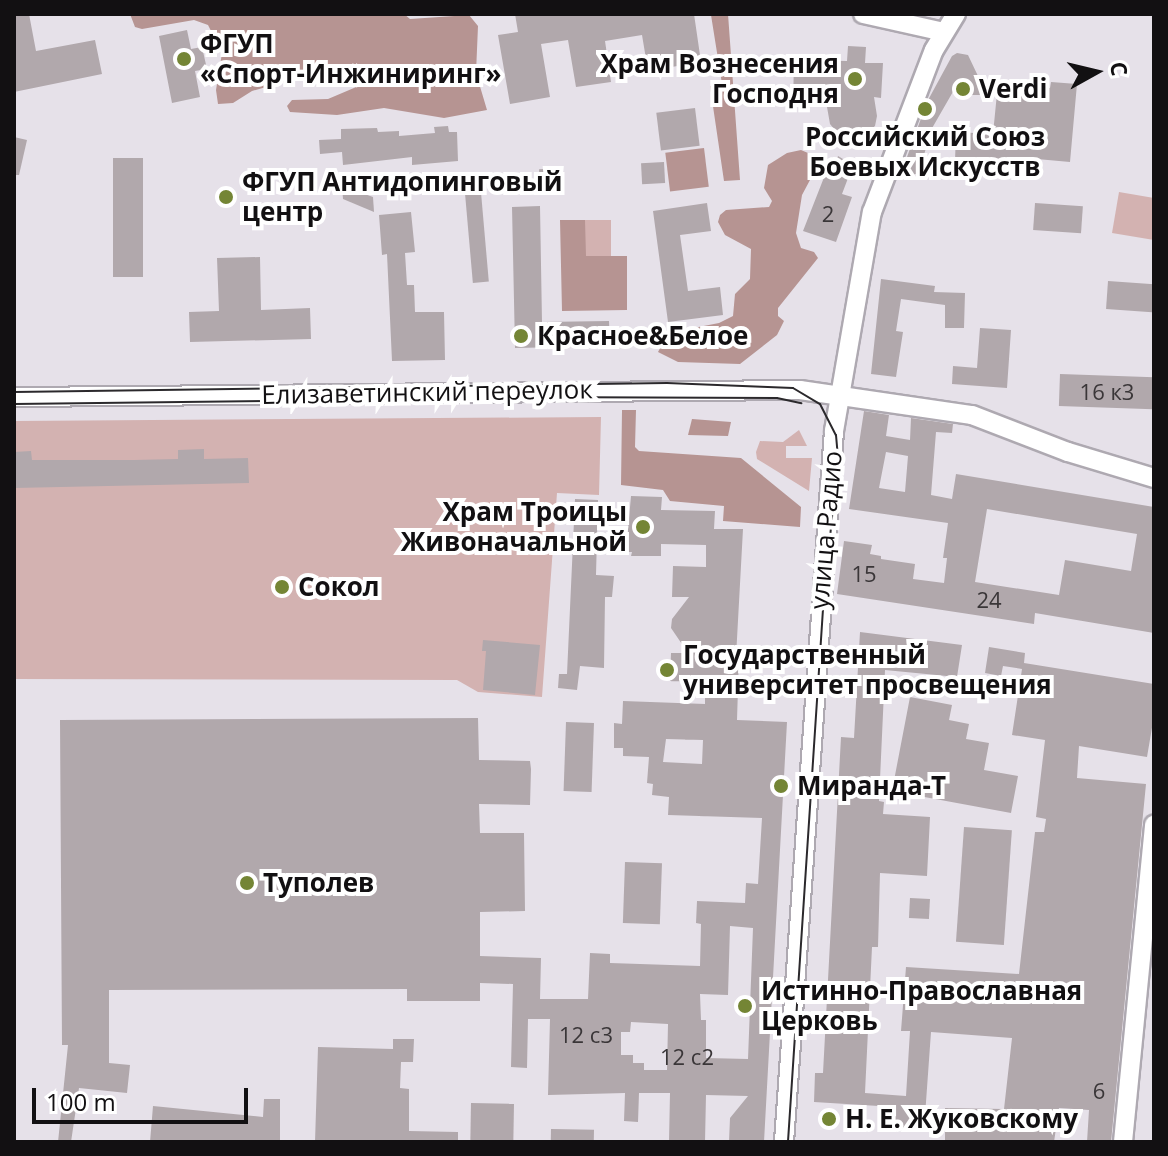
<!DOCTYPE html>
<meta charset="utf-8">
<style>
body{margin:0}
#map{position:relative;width:1168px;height:1156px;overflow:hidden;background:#e6e1e9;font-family:"Open Sans",sans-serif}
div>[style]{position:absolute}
.green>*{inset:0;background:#d3b2b1;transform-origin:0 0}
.forest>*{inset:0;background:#b69492;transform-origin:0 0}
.building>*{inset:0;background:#b1a8ac;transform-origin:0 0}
.roads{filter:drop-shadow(2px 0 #aea9b1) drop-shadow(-2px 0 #aea9b1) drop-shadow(0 2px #aea9b1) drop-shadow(0 -2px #aea9b1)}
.minor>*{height:18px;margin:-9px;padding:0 9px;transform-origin:9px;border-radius:9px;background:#fff}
.tram>*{height:2px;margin:-1px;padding:0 1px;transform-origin:1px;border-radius:1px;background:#2b292c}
.dots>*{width:22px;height:22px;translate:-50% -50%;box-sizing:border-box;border:4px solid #fff;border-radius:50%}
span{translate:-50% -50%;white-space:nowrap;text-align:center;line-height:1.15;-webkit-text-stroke:8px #fff;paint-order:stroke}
.number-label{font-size:22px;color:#3a3638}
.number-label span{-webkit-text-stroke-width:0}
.poi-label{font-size:26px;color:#121012;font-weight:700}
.left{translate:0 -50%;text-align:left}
.right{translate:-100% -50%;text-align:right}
.street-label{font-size:26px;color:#121012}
.frame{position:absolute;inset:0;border:16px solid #121012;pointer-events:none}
.north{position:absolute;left:1056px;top:32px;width:80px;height:80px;-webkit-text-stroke:6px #fff;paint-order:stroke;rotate:82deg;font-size:22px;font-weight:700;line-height:32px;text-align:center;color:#121012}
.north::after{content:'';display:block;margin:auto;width:28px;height:36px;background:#121012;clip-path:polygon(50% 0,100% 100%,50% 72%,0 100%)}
.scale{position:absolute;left:32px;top:1088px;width:216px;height:36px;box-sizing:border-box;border:4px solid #121012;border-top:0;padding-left:10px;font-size:24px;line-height:28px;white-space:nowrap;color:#121012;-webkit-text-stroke:6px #fff;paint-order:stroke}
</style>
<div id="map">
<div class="green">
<i style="clip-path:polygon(1119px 192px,1154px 198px,1154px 240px,1112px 233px)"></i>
<i style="left:585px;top:220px;width:26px;height:36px"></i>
<i style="clip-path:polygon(601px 417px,599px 495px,557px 493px,542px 697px,478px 692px,457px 680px,14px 679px,14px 421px)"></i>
<i style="clip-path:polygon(799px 430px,807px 446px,786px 446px,786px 458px,812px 458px,809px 491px,757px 459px,756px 452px,760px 441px,783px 442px)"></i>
</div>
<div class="forest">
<i style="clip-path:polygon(130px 14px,404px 14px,410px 19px,469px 15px,478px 26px,476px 73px,487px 110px,444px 118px,384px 108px,337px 115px,290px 112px,287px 106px,292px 100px,328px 99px,361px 85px,363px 78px,346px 64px,252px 91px,233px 103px,218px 104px,216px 90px,222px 53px,208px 25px,194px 20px,142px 29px,135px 27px)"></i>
<i style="clip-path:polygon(728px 14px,740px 180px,724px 181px,710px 86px,722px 84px,711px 15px)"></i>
<i style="left:704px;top:148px;width:39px;height:39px;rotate:83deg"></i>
<i style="clip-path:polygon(801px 150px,815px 156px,810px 180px,802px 195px,796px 233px,801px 248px,814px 252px,818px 258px,778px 308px,778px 316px,784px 321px,777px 335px,740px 364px,678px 362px,658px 352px,668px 333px,719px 323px,733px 316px,735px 294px,750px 279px,751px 249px,725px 235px,718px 222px,720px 215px,726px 210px,769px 207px,772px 201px,764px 188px,768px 165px,787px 153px)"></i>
<i style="clip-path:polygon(560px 220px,585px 220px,586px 256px,627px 256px,627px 310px,562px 311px)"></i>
<i style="clip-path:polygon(622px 410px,636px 410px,635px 447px,639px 451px,741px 458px,801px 507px,800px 527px,723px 521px,724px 506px,670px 501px,663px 490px,621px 485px)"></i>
<i style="clip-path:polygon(692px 419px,731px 422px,728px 436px,688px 435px)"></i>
</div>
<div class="building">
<i style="clip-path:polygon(14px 14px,29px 14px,36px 51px,95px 40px,102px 74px,14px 92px)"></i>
<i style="clip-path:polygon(515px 14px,694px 14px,701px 62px,648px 71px,642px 35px,605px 41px,611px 82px,576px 87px,568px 40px,541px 44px,550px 97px,510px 104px,498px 35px,518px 32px)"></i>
<i style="clip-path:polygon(187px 30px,191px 49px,202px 47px,207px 69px,195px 71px,200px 97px,172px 103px,159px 36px)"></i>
<i style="clip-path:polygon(848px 46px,866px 47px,865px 63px,883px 63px,881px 98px,874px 97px,877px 116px,875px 126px,858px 139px,838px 134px,830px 124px,827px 107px,793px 106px,794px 60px,847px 61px)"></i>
<i style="clip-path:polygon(957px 53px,968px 55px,987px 95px,958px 95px,958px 83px,931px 130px,919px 173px,909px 176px,903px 168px,927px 102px,952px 56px)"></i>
<i style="clip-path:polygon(1051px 82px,1077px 84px,1070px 162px,1037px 159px,1036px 166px,955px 161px,956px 132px,993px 134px,998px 83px,1050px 88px)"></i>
<i style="left:695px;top:108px;width:38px;height:39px;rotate:83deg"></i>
<i style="clip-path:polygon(448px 126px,449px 132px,457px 132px,458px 161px,412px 165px,412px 157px,343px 165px,342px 152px,320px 154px,319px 140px,341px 139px,341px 129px,377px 128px,378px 132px,399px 131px,399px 136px,435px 133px,434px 127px)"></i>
<i style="clip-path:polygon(14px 137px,27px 140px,19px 175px,14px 175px)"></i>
<i style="clip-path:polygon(838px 156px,853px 165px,842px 194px,852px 197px,836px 242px,803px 231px,832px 157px,837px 159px)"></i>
<i style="left:113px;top:158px;width:30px;height:119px"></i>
<i style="left:664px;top:162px;width:21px;height:23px;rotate:87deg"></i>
<i style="left:562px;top:168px;width:20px;height:23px;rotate:87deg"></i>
<i style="left:480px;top:181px;width:101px;height:16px;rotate:85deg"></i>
<i style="clip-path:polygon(342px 186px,373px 197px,374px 212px,343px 199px)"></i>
<i style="clip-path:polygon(707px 203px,711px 231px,680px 235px,688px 291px,720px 287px,723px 315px,668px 322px,653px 211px)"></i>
<i style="left:1035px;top:203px;width:48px;height:27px;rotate:4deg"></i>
<i style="clip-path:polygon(540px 206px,542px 322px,609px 321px,610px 346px,515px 348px,512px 207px)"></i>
<i style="clip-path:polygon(411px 212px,415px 252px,405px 253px,407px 285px,414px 285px,415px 312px,444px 312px,445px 360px,392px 361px,387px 254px,382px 255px,379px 215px)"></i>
<i style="clip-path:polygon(260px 257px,261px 310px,310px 308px,311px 339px,190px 342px,189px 312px,219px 311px,217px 258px)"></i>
<i style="clip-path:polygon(881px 279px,935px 286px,934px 292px,965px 293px,964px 328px,945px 328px,945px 305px,901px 299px,896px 331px,903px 332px,896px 377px,871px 374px)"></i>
<i style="left:1108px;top:281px;width:46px;height:28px;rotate:4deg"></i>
<i style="clip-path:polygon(980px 328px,1011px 330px,1007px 388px,952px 384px,953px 366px,977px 368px)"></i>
<i style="left:1060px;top:374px;width:94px;height:32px;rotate:2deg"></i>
<i style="clip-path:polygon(evenodd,864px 411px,889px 415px,886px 436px,910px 440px,911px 418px,953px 424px,952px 433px,936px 432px,931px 495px,952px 499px,956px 474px,1154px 507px,1154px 633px,1035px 613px,1034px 624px,837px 594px,844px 541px,872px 545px,870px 554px,881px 556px,881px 559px,915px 564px,913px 579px,944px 583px,947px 558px,943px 558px,948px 523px,849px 509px,864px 411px,886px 452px,908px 456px,905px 492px,879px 488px,886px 452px,864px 411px,987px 509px,1137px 534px,1131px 571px,1065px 560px,1059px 595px,975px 582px,987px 509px)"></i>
<i style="clip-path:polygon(204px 449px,204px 459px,248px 458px,249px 483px,14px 488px,14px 452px,31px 451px,32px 460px,134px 460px,178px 459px,178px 450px)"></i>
<i style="clip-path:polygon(evenodd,631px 496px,662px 497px,661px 510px,715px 511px,714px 529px,743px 529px,736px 657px,739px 657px,737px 720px,787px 722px,764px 1142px,729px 1142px,730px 1118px,748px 1096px,706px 1095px,705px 1142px,669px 1142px,670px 1093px,639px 1093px,638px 1122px,624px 1121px,625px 1093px,548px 1095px,550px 1019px,528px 1019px,527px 1068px,511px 1067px,513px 984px,480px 983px,480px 1001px,407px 1001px,407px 989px,109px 990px,109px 1063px,130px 1065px,127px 1093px,79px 1088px,71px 1142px,58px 1142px,68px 1045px,62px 1045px,60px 720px,478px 718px,479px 760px,530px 761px,531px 769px,530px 805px,479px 804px,480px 833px,524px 833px,525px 911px,480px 912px,480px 956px,541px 958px,540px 999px,588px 999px,590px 953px,610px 954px,610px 963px,700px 966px,701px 924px,696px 923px,697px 901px,745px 903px,746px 883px,758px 884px,762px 818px,668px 815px,669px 797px,652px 795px,653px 784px,647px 783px,649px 757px,623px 756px,623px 748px,614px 748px,614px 723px,622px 724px,623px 701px,705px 704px,705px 682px,670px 681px,671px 653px,688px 653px,671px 628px,672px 619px,689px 597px,672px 597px,673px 566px,706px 567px,706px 545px,661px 544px,661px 556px,631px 556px,632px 552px,626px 552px,631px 496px,666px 739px,703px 740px,702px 764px,663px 762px,666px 739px,631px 496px,730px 926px,753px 928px,748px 1059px,706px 1058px,706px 1020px,701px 1020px,700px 994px,728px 995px,730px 926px,631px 496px,631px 1022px,668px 1024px,667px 1070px,644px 1070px,644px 1063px,633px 1063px,633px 1055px,621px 1055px,621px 1032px,630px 1032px,631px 1022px)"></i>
<i style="clip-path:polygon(575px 499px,598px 500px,596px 575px,614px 576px,612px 597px,605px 597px,604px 668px,580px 666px,577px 690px,558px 688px,559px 674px,567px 674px)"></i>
<i style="clip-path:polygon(860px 632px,962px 645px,957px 677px,885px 670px,879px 801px,884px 802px,883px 814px,930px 817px,927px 876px,880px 873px,878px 947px,872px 947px,865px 1093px,906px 1096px,910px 1031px,901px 1031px,906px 967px,1019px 974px,1035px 832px,1044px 832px,1046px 819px,1036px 817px,1045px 740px,1012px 735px,1022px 669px,1003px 666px,1001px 676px,985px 673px,989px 647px,1025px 653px,1024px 663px,1154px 684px,1154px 716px,1147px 757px,1079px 746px,1077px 778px,1146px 784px,1111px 1142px,1087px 1142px,1089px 1110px,1059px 1108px,1054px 1142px,945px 1142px,945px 1108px,1004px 1109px,1012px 1038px,931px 1032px,924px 1130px,878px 1127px,879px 1106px,814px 1102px,815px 1073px,823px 1073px,841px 737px,854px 738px)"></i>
<i style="clip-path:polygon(483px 640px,540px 645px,535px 695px,483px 690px,486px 651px,482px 651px)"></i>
<i style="clip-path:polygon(910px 697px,952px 705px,949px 720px,969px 724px,966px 739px,989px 743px,984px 770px,1018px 776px,1011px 813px,892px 791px)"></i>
<i style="left:566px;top:722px;width:28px;height:69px;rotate:2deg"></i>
<i style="left:964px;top:827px;width:48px;height:115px;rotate:4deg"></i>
<i style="left:625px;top:862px;width:37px;height:61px;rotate:2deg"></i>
<i style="left:910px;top:898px;width:20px;height:20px;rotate:3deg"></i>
<i style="clip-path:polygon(393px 1039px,414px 1039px,413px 1062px,401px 1062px,400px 1088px,409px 1089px,409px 1131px,458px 1132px,458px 1142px,315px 1142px,318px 1047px,393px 1049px)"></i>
<i style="clip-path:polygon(264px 1099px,280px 1099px,280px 1142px,150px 1142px,153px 1106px,263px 1117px)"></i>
<i style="left:471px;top:1103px;width:43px;height:39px;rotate:1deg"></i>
<i style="left:551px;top:1129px;width:43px;height:13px;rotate:1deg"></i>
</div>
<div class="roads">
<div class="minor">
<i style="left:863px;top:14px;width:83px;rotate:12.5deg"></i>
<i style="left:14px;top:397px;width:786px;rotate:-0.51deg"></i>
<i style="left:800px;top:390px;width:174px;rotate:8.3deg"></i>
<i style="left:972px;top:415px;width:103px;rotate:21.1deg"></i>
<i style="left:1068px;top:452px;width:90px;rotate:16.8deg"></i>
<i style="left:784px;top:1142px;width:713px;rotate:-85.98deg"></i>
<i style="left:834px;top:431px;width:222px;rotate:-80.2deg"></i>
<i style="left:872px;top:212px;width:173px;rotate:-69.1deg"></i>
<i style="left:934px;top:50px;width:42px;rotate:-58.6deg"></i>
<i style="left:1123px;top:1142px;width:319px;rotate:-84.4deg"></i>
</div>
</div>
<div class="tram">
<i style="left:14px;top:392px;width:653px;rotate:-0.79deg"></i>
<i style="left:667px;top:383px;width:126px;rotate:2.3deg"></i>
<i style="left:793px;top:388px;width:31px;rotate:31deg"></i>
<i style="left:820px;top:404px;width:35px;rotate:63deg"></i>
<i style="left:836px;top:435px;width:21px;rotate:85deg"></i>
<i style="left:838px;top:456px;width:154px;rotate:95.6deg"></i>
<i style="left:823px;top:609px;width:534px;rotate:93.76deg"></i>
<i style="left:514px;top:397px;width:263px;rotate:0.2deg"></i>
<i style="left:777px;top:398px;width:25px;rotate:12deg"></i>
<i style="left:14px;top:404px;width:336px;rotate:-0.7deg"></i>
</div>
<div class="dots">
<i style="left:184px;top:59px;background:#748535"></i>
<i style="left:855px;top:79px;background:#748535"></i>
<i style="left:963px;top:89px;background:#748535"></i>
<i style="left:925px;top:109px;background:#748535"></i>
<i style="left:226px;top:197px;background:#748535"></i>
<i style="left:521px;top:336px;background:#748535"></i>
<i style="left:643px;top:527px;background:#748535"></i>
<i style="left:282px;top:587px;background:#748535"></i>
<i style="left:667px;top:670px;background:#748535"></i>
<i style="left:781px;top:786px;background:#748535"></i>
<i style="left:247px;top:883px;background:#748535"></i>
<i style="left:745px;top:1006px;background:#748535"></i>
<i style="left:829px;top:1119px;background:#748535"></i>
</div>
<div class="number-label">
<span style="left:828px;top:214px">2</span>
<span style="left:1107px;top:392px">16 к3</span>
<span style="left:864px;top:574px">15</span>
<span style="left:989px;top:600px">24</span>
<span style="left:586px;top:1035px">12 с3</span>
<span style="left:687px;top:1057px">12 с2</span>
<span style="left:1099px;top:1091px">6</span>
</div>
<div class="poi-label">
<span class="left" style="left:200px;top:59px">ФГУП<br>«Спорт-Инжиниринг»</span>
<span class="right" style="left:839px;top:79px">Храм Вознесения<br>Господня</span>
<span class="left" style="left:979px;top:89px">Verdi</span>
<span style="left:925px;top:152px">Российский Союз<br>Боевых Искусств</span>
<span class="left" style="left:242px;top:197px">ФГУП Антидопинговый<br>центр</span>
<span class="left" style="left:537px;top:336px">Красное&amp;Белое</span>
<span class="right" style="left:627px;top:527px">Храм Троицы<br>Живоначальной</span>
<span class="left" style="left:298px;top:587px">Сокол</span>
<span class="left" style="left:683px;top:670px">Государственный<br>университет просвещения</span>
<span class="left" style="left:797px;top:786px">Миранда-Т</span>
<span class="left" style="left:263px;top:883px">Туполев</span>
<span class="left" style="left:761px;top:1006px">Истинно-Православная<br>Церковь</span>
<span class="left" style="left:845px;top:1119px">Н. Е. Жуковскому</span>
</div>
<div class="street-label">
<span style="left:427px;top:392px;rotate:-1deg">Елизаветинский переулок</span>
<span style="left:826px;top:530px;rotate:-85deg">улица Радио</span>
</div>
<div class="frame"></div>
<div class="north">С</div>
<div class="scale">100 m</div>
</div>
